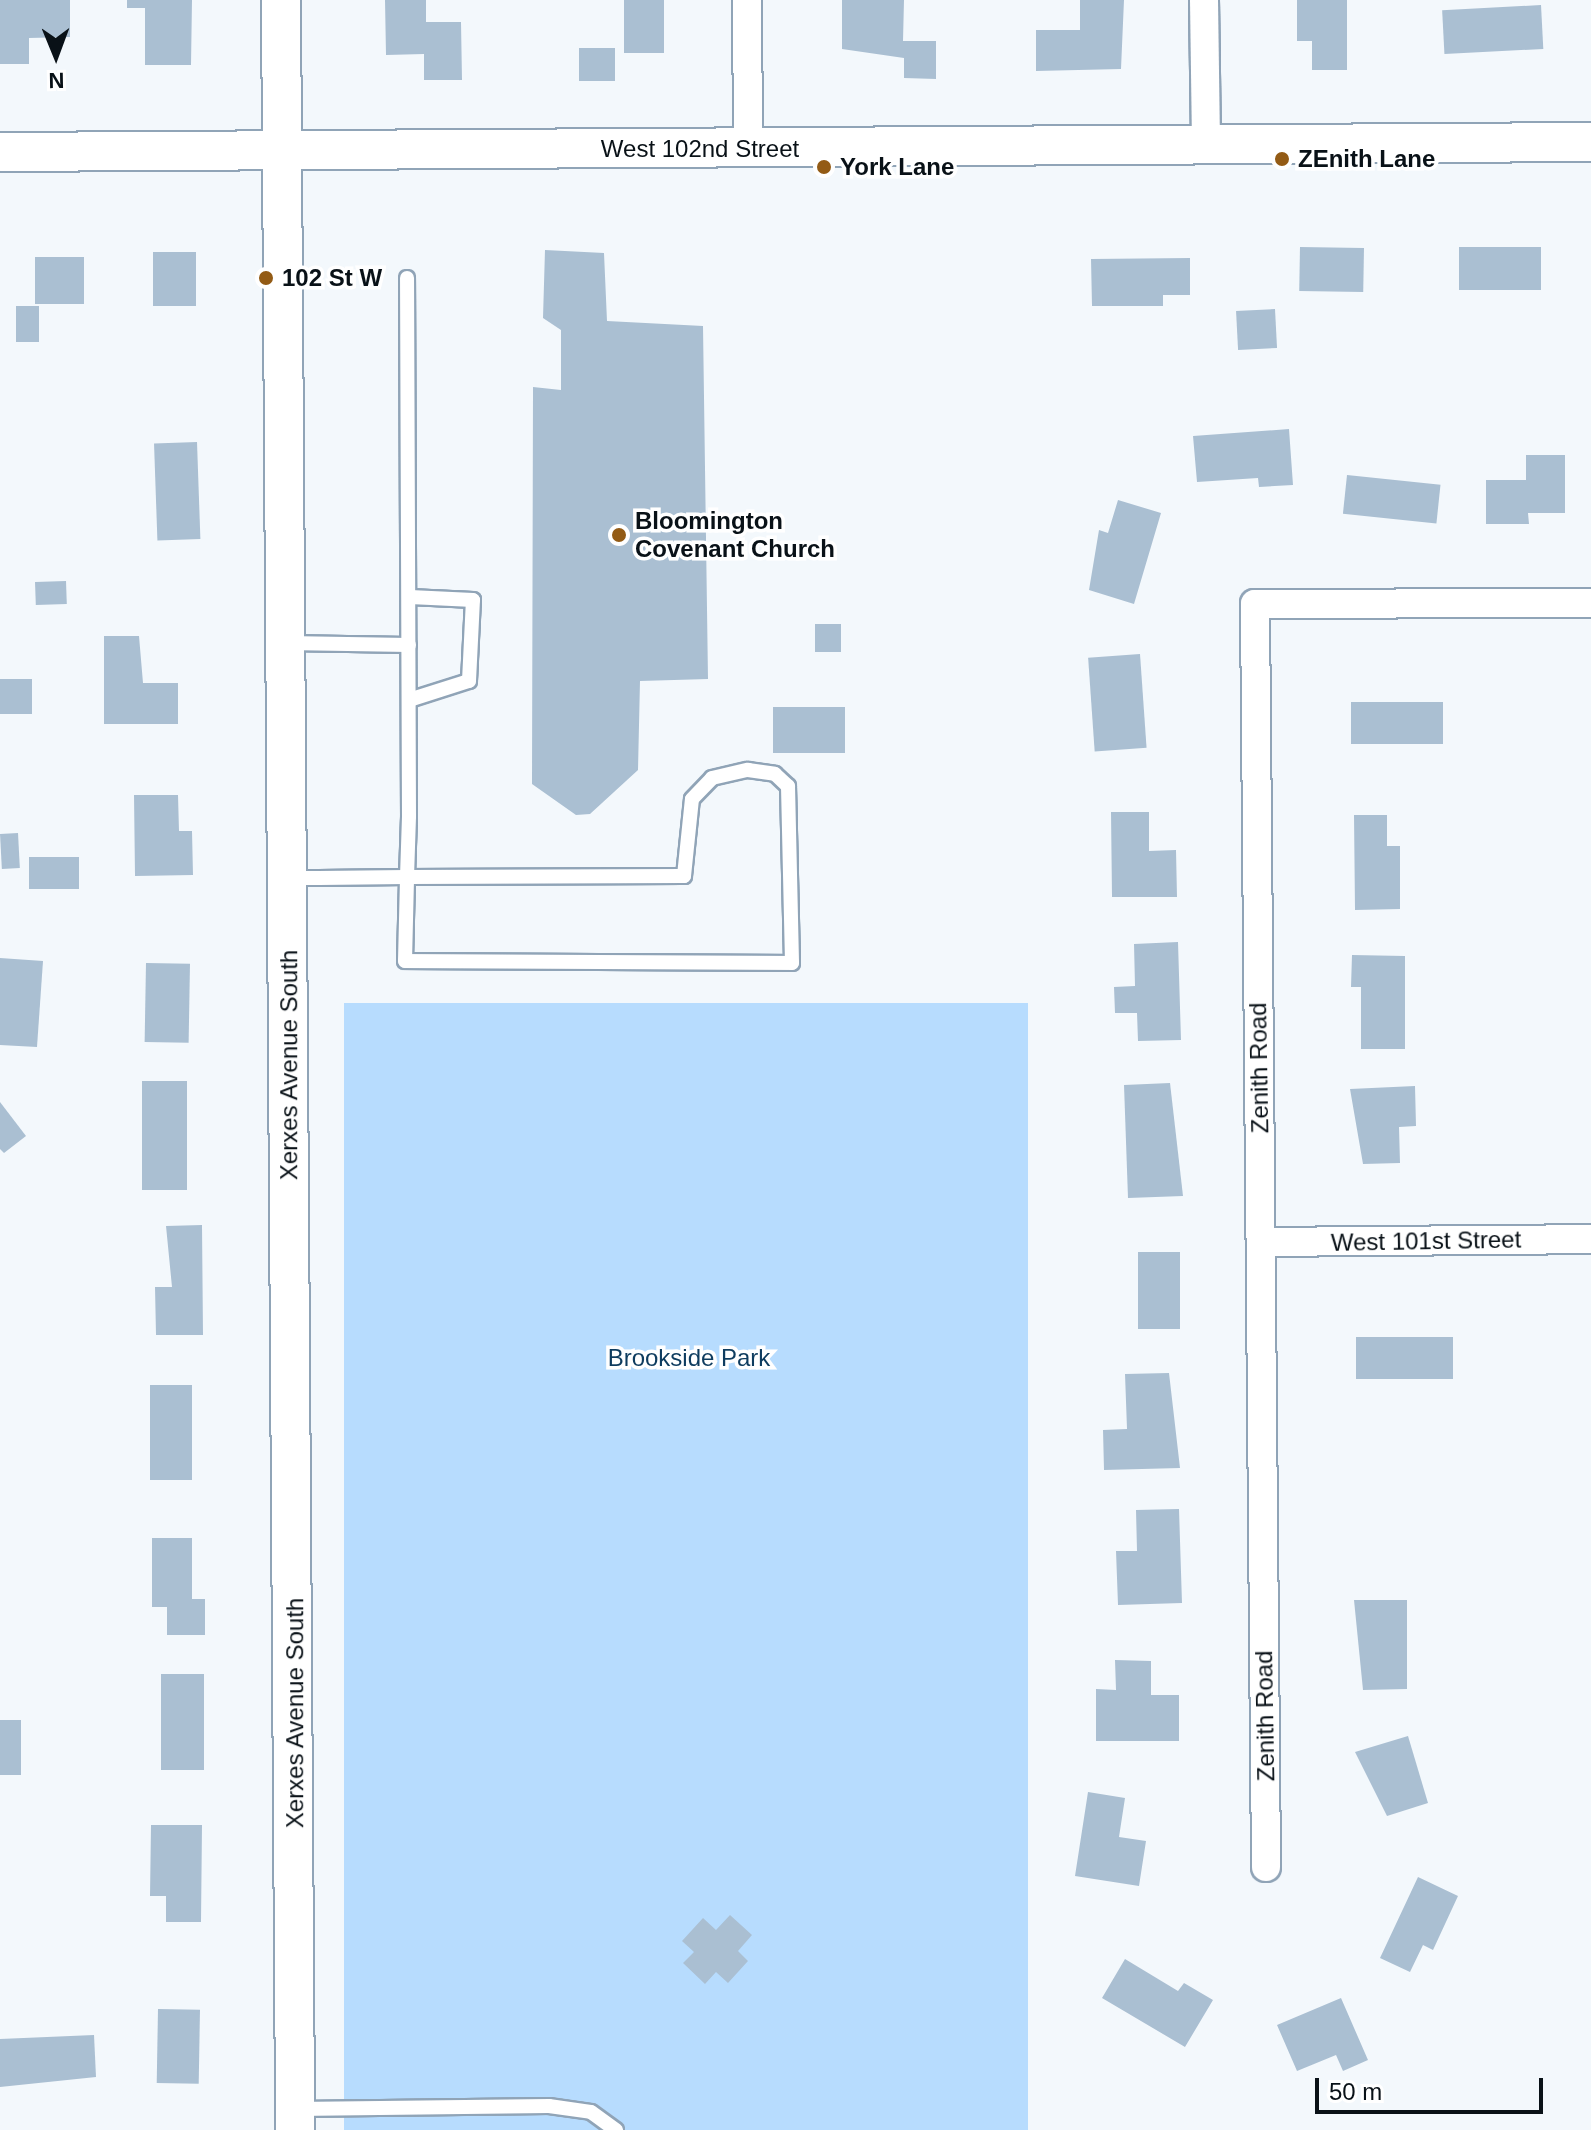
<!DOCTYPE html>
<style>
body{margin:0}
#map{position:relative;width:1591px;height:2130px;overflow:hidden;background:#f3f8fc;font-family:Arial,sans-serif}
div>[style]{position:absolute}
.green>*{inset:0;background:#b7dcfe;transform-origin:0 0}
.building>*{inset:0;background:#aabfd2;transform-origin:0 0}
.roads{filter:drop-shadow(2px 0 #90a4b7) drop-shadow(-2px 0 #90a4b7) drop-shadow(0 2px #90a4b7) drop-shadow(0 -2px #90a4b7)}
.lane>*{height:14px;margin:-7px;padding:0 7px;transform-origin:7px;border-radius:7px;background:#fff}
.street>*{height:28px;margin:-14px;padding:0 14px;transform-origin:14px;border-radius:14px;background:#fff}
.secondary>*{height:38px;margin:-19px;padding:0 19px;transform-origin:19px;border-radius:19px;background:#fff}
.dots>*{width:22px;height:22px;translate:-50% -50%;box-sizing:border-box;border:4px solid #fff;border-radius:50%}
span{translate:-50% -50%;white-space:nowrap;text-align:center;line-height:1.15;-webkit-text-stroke:7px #fff;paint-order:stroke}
.street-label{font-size:24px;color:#091117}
.poi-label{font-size:24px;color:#091117;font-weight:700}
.left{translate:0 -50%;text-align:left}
.park-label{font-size:24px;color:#0e3c5f}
.north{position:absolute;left:16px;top:16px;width:80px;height:80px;-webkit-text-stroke:6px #fff;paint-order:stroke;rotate:179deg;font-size:22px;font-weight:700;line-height:32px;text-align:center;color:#091117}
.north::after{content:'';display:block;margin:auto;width:28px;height:36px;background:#091117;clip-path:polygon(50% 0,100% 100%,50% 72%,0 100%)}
.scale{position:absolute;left:1315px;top:2078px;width:228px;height:36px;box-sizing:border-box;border:4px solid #091117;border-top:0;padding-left:10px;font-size:24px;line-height:28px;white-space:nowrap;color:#091117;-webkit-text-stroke:6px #fff;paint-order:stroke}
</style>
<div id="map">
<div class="green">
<i style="left:1028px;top:1003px;width:1127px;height:684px;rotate:90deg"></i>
</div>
<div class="building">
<i style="clip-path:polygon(0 0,70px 0,70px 37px,29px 38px,29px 64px,0 64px)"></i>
<i style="clip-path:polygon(127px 0,192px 0,191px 65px,145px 65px,145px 8px,127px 8px)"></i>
<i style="clip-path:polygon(385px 0,426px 0,426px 22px,461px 22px,462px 80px,424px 80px,424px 54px,386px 55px)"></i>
<i style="left:624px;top:0;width:40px;height:53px"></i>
<i style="clip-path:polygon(842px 0,904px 0,903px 41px,936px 41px,936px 79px,904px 78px,904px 58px,842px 49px)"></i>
<i style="clip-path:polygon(1080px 0,1124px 0,1121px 69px,1036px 71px,1036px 30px,1080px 30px)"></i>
<i style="clip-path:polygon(1297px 0,1347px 0,1347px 70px,1312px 70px,1312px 41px,1297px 41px)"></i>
<i style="left:1541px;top:5px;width:44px;height:99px;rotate:87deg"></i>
<i style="left:579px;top:48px;width:36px;height:33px"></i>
<i style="left:1300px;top:247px;width:64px;height:44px;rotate:1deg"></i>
<i style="left:1459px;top:247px;width:82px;height:43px"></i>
<i style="clip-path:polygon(545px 250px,604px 253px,607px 321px,703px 326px,708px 679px,640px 681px,638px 770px,590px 814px,576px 815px,532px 784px,533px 387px,561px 390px,561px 330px,543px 318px)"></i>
<i style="left:153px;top:252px;width:43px;height:54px"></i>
<i style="left:35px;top:257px;width:49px;height:47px"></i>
<i style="clip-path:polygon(1190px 258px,1190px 295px,1163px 295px,1163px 306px,1092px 306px,1091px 259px)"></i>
<i style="left:16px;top:306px;width:23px;height:36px"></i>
<i style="left:1275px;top:309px;width:39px;height:39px;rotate:87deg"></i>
<i style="clip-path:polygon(1289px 429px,1293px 485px,1259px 487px,1258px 478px,1197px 482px,1193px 436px)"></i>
<i style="left:197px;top:442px;width:97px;height:43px;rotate:88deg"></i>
<i style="clip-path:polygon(1526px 455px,1565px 455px,1565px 513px,1528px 513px,1529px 524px,1486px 524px,1486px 480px,1526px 480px)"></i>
<i style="left:1347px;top:475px;width:94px;height:39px;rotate:6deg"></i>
<i style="clip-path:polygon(1118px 500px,1161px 513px,1134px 604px,1089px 590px,1099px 530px,1108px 533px)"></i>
<i style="left:66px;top:581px;width:23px;height:31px;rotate:88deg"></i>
<i style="left:815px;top:624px;width:26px;height:28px"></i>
<i style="clip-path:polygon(104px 636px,139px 636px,143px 683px,178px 683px,178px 724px,104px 724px)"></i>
<i style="left:1140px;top:654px;width:94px;height:52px;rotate:86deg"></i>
<i style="left:0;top:679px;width:32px;height:35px"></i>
<i style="left:1443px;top:702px;width:42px;height:92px;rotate:90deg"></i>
<i style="left:773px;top:707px;width:72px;height:46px"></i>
<i style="clip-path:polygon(134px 795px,178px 795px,179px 831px,192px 831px,193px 875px,135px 876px)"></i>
<i style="clip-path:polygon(1111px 812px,1149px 812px,1149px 851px,1176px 850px,1177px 897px,1112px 897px)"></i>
<i style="clip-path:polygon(1354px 815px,1387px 815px,1387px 846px,1400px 846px,1400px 909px,1355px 910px)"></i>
<i style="left:18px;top:833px;width:35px;height:18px;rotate:87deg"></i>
<i style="left:29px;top:857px;width:50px;height:32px"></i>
<i style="clip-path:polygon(1178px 942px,1181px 1040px,1138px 1041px,1137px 1013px,1115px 1013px,1114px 987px,1135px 986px,1134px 944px)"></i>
<i style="clip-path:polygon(1352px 955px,1405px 956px,1405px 1049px,1361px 1049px,1361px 987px,1351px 987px)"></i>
<i style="clip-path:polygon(0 958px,43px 961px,37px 1047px,0 1045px)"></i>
<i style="left:146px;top:963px;width:44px;height:79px;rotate:1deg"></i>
<i style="left:142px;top:1081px;width:45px;height:109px"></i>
<i style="clip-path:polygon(1170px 1083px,1183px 1196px,1128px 1198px,1124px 1085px)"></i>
<i style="clip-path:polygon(1415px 1086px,1416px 1126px,1399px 1127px,1400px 1163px,1363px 1164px,1350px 1089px)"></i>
<i style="clip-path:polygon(0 1102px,26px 1136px,4px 1153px,0 1149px)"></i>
<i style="clip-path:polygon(202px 1225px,203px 1335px,156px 1335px,155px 1287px,172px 1287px,166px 1226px)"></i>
<i style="left:1138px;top:1252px;width:42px;height:77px"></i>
<i style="left:1356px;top:1337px;width:97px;height:42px"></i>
<i style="clip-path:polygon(1169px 1373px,1180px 1468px,1104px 1470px,1103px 1430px,1127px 1429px,1125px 1374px)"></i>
<i style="left:150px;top:1385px;width:42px;height:95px"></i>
<i style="clip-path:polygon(1179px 1509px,1182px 1603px,1118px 1605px,1116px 1551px,1137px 1551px,1136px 1510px)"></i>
<i style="clip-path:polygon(152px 1538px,192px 1538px,192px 1599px,205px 1599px,205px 1635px,167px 1635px,167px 1607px,152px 1607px)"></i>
<i style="clip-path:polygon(1354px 1600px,1407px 1600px,1407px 1689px,1363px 1690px)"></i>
<i style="clip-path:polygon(1115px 1660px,1151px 1661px,1151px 1695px,1179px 1695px,1179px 1741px,1096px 1741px,1096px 1689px,1116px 1690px)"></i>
<i style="left:161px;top:1674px;width:43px;height:96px"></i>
<i style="left:0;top:1720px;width:21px;height:55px"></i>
<i style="clip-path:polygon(1408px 1736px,1428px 1803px,1387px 1816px,1355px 1752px)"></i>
<i style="clip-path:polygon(1088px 1792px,1125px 1798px,1119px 1837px,1146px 1841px,1139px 1886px,1075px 1876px)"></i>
<i style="clip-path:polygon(151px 1825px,202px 1825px,201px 1922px,166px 1922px,166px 1896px,150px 1896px)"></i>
<i style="clip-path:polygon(1418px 1877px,1458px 1896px,1433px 1950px,1423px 1945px,1410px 1972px,1380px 1958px)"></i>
<i style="clip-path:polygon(730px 1915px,752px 1935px,738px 1951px,748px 1961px,728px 1983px,716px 1972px,705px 1984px,683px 1963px,694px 1952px,682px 1941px,703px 1918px,716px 1930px)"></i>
<i style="clip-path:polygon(1125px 1959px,1178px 1991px,1184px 1983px,1213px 2000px,1185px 2047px,1102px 1998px)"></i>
<i style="clip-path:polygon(1341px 1998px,1368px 2060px,1343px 2071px,1336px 2055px,1297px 2071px,1277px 2025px)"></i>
<i style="left:158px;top:2009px;width:42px;height:74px;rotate:1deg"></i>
<i style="clip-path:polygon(94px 2035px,96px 2077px,0 2087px,0 2039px)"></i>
</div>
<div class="roads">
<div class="lane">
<i style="left:286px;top:643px;width:123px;rotate:0.9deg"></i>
<i style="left:409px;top:700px;width:63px;rotate:-17.6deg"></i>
<i style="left:469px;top:681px;width:81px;rotate:-87.2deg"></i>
<i style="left:473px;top:600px;width:63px;rotate:-177.3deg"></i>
<i style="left:288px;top:878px;width:31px"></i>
<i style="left:319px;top:878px;width:88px;rotate:-0.7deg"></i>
<i style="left:407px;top:877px;width:277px;rotate:-0.2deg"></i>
<i style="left:684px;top:876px;width:77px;rotate:-84.1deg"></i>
<i style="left:692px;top:799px;width:29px;rotate:-46deg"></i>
<i style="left:712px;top:778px;width:37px;rotate:-13deg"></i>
<i style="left:748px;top:770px;width:27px;rotate:8deg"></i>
<i style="left:775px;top:774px;width:18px;rotate:43deg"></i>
<i style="left:788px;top:786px;width:177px;rotate:88.7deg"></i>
<i style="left:792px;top:963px;width:387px;rotate:-179.7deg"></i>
<i style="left:405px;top:961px;width:84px;rotate:-88.6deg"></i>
<i style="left:407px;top:877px;width:61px;rotate:-88.1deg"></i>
<i style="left:409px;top:816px;width:538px;rotate:-90.21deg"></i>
<i style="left:295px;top:2109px;width:254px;rotate:-0.7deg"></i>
<i style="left:549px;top:2106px;width:42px;rotate:8.1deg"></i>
<i style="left:591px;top:2112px;width:31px;rotate:36deg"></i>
</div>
<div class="street">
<i style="left:747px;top:0;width:149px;rotate:89.6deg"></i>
<i style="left:1204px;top:0;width:144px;rotate:89.2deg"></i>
<i style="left:1261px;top:1242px;width:330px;rotate:-0.5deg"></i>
<i style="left:1266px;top:1867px;width:1263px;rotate:-90.5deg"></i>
<i style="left:1255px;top:604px;width:336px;rotate:-0.2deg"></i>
</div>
<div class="secondary">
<i style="left:281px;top:0;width:2130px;rotate:89.62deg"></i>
<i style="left:0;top:152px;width:1591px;rotate:-0.36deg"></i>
</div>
</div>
<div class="dots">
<i style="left:1282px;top:159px;background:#935b15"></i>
<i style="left:824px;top:167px;background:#935b15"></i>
<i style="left:266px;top:278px;background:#935b15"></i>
<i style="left:619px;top:535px;background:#935b15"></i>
</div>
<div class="street-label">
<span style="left:700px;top:149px">West 102nd Street</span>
<span style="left:289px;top:1065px;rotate:-90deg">Xerxes Avenue South</span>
<span style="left:1259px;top:1068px;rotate:-91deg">Zenith Road</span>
<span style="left:1426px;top:1241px;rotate:-1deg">West 101st Street</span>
<span style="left:295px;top:1713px;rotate:-90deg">Xerxes Avenue South</span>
<span style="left:1265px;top:1716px;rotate:-91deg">Zenith Road</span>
</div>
<div class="poi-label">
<span class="left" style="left:1298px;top:159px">ZEnith Lane</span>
<span class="left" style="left:840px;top:167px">York Lane</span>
<span class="left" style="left:282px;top:278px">102 St W</span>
<span class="left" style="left:635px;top:535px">Bloomington<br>Covenant Church</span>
</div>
<div class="park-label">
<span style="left:689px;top:1358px">Brookside Park</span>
</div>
<div class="north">N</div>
<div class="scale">50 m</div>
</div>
